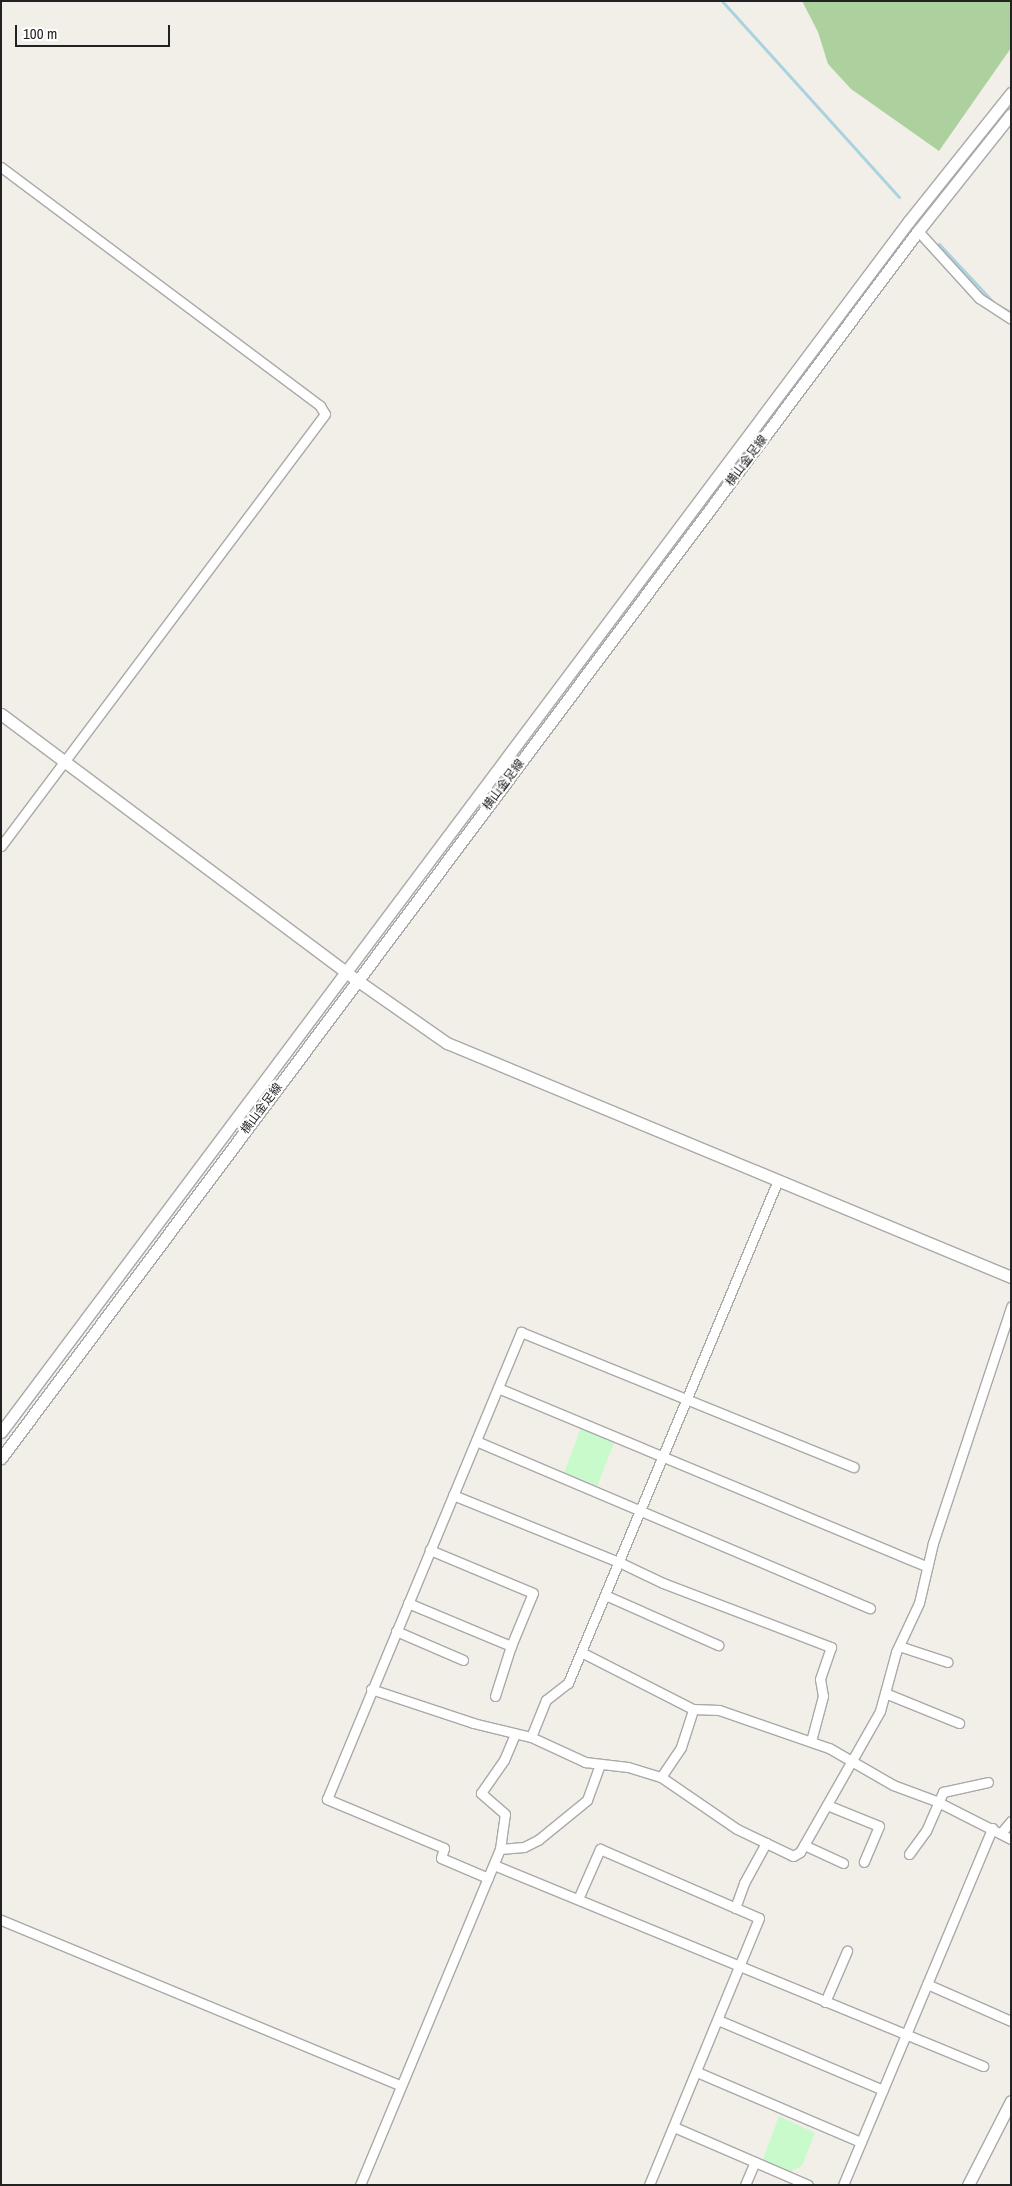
<!DOCTYPE html>
<meta charset="utf-8">
<style>
body{margin:0}
#map{position:relative;width:1012px;height:2186px;overflow:hidden;background:#f2efe9;font-family:"Archivo Narrow","Noto Sans JP",sans-serif}
div>[style]{position:absolute}
.forest>*{inset:0;background:#add19e}
.park>*{inset:0;background:#c8facc;transform-origin:0 0}
.stream>*{height:3px;margin:-1.5px;padding:0 1.5px;transform-origin:1.5px;border-radius:1.5px;background:#aad3df}
.roads{filter:drop-shadow(1px 0 #a9a9a9) drop-shadow(-1px 0 #a9a9a9) drop-shadow(0 1px #a9a9a9) drop-shadow(0 -1px #a9a9a9)}
.minor>*{height:9px;margin:-4.5px;padding:0 4.5px;transform-origin:4.5px;border-radius:4.5px;background:#fff}
.tertiary>*{height:11px;margin:-5.5px;padding:0 5.5px;transform-origin:5.5px;border-radius:5.5px;background:#fff}
span{translate:-50% -50%;white-space:nowrap;text-align:center;line-height:1.15;-webkit-text-stroke:4px #fff;paint-order:stroke}
.street-label{font-size:12px;color:#222}
.frame{position:absolute;inset:0;border:2px solid #222;pointer-events:none}
.scale{position:absolute;left:15px;top:25px;width:155px;height:22px;box-sizing:border-box;border:2px solid #222;border-top:0;padding-left:6px;font-size:15px;line-height:18px;white-space:nowrap;color:#222;-webkit-text-stroke:4px #fff;paint-order:stroke}
</style>
<div id="map">
<div class="forest">
<i style="clip-path:polygon(802px 1px,1011px 1px,1011px 48px,939px 151px,851px 89px,828px 64px,818px 32px)"></i>
</div>
<div class="park">
<i style="left:581px;top:1428px;width:36px;height:48px;rotate:21deg"></i>
<i style="clip-path:polygon(779px 2116px,815px 2133px,802px 2166px,789px 2172px,763px 2159px)"></i>
</div>
<div class="stream">
<i style="left:722px;top:1px;width:264px;rotate:47.9deg"></i>
<i style="left:939px;top:244px;width:82px;rotate:47deg"></i>
<i style="left:995px;top:304px;width:18px;rotate:27deg"></i>
</div>
<div class="roads">
<div class="minor">
<i style="left:1px;top:167px;width:399px;rotate:36.8deg"></i>
<i style="left:320px;top:406px;width:9px;rotate:58deg"></i>
<i style="left:325px;top:414px;width:540px;rotate:126.87deg"></i>
<i style="left:918px;top:231px;width:91px;rotate:47.7deg"></i>
<i style="left:979px;top:298px;width:38px;rotate:33deg"></i>
<i style="left:498px;top:1388px;width:465px;rotate:22.6deg"></i>
<i style="left:476px;top:1441px;width:428px;rotate:23deg"></i>
<i style="left:453px;top:1495px;width:179px;rotate:22deg"></i>
<i style="left:619px;top:1562px;width:49px;rotate:25.5deg"></i>
<i style="left:663px;top:1583px;width:180px;rotate:20.9deg"></i>
<i style="left:831px;top:1647px;width:34px;rotate:109deg"></i>
<i style="left:820px;top:1679px;width:17px;rotate:80deg"></i>
<i style="left:823px;top:1696px;width:47px;rotate:104.9deg"></i>
<i style="left:605px;top:1595px;width:124px;rotate:23.9deg"></i>
<i style="left:408px;top:1603px;width:112px;rotate:22.7deg"></i>
<i style="left:511px;top:1646px;width:57px;rotate:-67.5deg"></i>
<i style="left:533px;top:1593px;width:112px;rotate:-157.3deg"></i>
<i style="left:396px;top:1631px;width:73px;rotate:23.4deg"></i>
<i style="left:899px;top:1646px;width:51px;rotate:18.4deg"></i>
<i style="left:581px;top:1652px;width:126px;rotate:27deg"></i>
<i style="left:693px;top:1709px;width:26px;rotate:2deg"></i>
<i style="left:719px;top:1710px;width:116px;rotate:19.1deg"></i>
<i style="left:829px;top:1748px;width:74px;rotate:30deg"></i>
<i style="left:893px;top:1785px;width:46px;rotate:20.4deg"></i>
<i style="left:936px;top:1801px;width:84px;rotate:26.9deg"></i>
<i style="left:371px;top:1689px;width:108px;rotate:18.4deg"></i>
<i style="left:473px;top:1723px;width:60px;rotate:13.6deg"></i>
<i style="left:531px;top:1737px;width:60px;rotate:24.8deg"></i>
<i style="left:585px;top:1762px;width:43px;rotate:6.6deg"></i>
<i style="left:628px;top:1767px;width:34px;rotate:17deg"></i>
<i style="left:661px;top:1777px;width:92px;rotate:34.4deg"></i>
<i style="left:737px;top:1829px;width:62px;rotate:25.7deg"></i>
<i style="left:793px;top:1856px;width:8px;rotate:-30deg"></i>
<i style="left:800px;top:1852px;width:162px;rotate:-60.4deg"></i>
<i style="left:880px;top:1711px;width:61px;rotate:-74.8deg"></i>
<i style="left:896px;top:1652px;width:54px;rotate:-64.9deg"></i>
<i style="left:919px;top:1603px;width:62px;rotate:-76.9deg"></i>
<i style="left:933px;top:1543px;width:249px;rotate:-71.7deg"></i>
<i style="left:885px;top:1693px;width:80px;rotate:22.1deg"></i>
<i style="left:495px;top:1696px;width:52px;rotate:-72.3deg"></i>
<i style="left:531px;top:1737px;width:40px;rotate:-68deg"></i>
<i style="left:546px;top:1700px;width:28px;rotate:-38deg"></i>
<i style="left:568px;top:1683px;width:545px;rotate:-67.34deg"></i>
<i style="left:661px;top:1777px;width:36px;rotate:-56deg"></i>
<i style="left:681px;top:1747px;width:40px;rotate:-72deg"></i>
<i style="left:827px;top:1805px;width:56px;rotate:22deg"></i>
<i style="left:879px;top:1826px;width:39px;rotate:113deg"></i>
<i style="left:1001px;top:1833px;width:16px;rotate:-50deg"></i>
<i style="left:804px;top:1845px;width:43px;rotate:24.8deg"></i>
<i style="left:500px;top:1849px;width:35px;rotate:-82deg"></i>
<i style="left:505px;top:1814px;width:32px;rotate:-139deg"></i>
<i style="left:481px;top:1793px;width:40px;rotate:-55.1deg"></i>
<i style="left:504px;top:1760px;width:28px;rotate:-67deg"></i>
<i style="left:909px;top:1854px;width:29px;rotate:-54deg"></i>
<i style="left:926px;top:1831px;width:43px;rotate:-66.4deg"></i>
<i style="left:943px;top:1792px;width:46px;rotate:-12.5deg"></i>
<i style="left:494px;top:1865px;width:529px;rotate:22.34deg"></i>
<i style="left:488px;top:1878px;width:51px;rotate:-156.9deg"></i>
<i style="left:441px;top:1858px;width:10px;rotate:-73deg"></i>
<i style="left:444px;top:1848px;width:127px;rotate:-157.3deg"></i>
<i style="left:327px;top:1799px;width:506px;rotate:-67.44deg"></i>
<i style="left:521px;top:1332px;width:359px;rotate:22.1deg"></i>
<i style="left:578px;top:1899px;width:55px;rotate:-66.3deg"></i>
<i style="left:600px;top:1849px;width:173px;rotate:23.5deg"></i>
<i style="left:759px;top:1918px;width:289px;rotate:112.4deg"></i>
<i style="left:735px;top:1908px;width:27px;rotate:-70deg"></i>
<i style="left:744px;top:1883px;width:46px;rotate:-61.2deg"></i>
<i style="left:1px;top:1920px;width:433px;rotate:22.5deg"></i>
<i style="left:927px;top:1984px;width:92px;rotate:23.8deg"></i>
<i style="left:825px;top:2002px;width:56px;rotate:-66.7deg"></i>
<i style="left:718px;top:2020px;width:179px;rotate:23deg"></i>
<i style="left:697px;top:2072px;width:177px;rotate:23.2deg"></i>
<i style="left:674px;top:2127px;width:146px;rotate:23.4deg"></i>
<i style="left:360px;top:2185px;width:364px;rotate:-67.4deg"></i>
<i style="left:500px;top:1849px;width:24px;rotate:-5deg"></i>
<i style="left:524px;top:1847px;width:16px;rotate:-27deg"></i>
<i style="left:538px;top:1840px;width:63px;rotate:-39.2deg"></i>
<i style="left:587px;top:1800px;width:37px;rotate:-70deg"></i>
<i style="left:745px;top:2185px;width:25px;rotate:-67deg"></i>
<i style="left:843px;top:2185px;width:387px;rotate:-67.3deg"></i>
</div>
<div class="tertiary">
<i style="left:1px;top:714px;width:446px;rotate:36.8deg"></i>
<i style="left:358px;top:981px;width:108px;rotate:34.9deg"></i>
<i style="left:447px;top:1043px;width:611px;rotate:22.53deg"></i>
<i style="left:1px;top:1432px;width:1514px;rotate:-53.14deg"></i>
<i style="left:909px;top:221px;width:164px;rotate:-51.4deg"></i>
<i style="left:1px;top:1458px;width:1532px;rotate:-53.23deg"></i>
<i style="left:918px;top:231px;width:149px;rotate:-51.5deg"></i>
<i style="left:968px;top:2185px;width:94px;rotate:-62.9deg"></i>
</div>
</div>
<div class="street-label">
<span style="left:747px;top:461px;rotate:-53deg">横山金足線</span>
<span style="left:504px;top:785px;rotate:-53deg">横山金足線</span>
<span style="left:262px;top:1109px;rotate:-53deg">横山金足線</span>
</div>
<div class="frame"></div>
<div class="scale">100 m</div>
</div>
